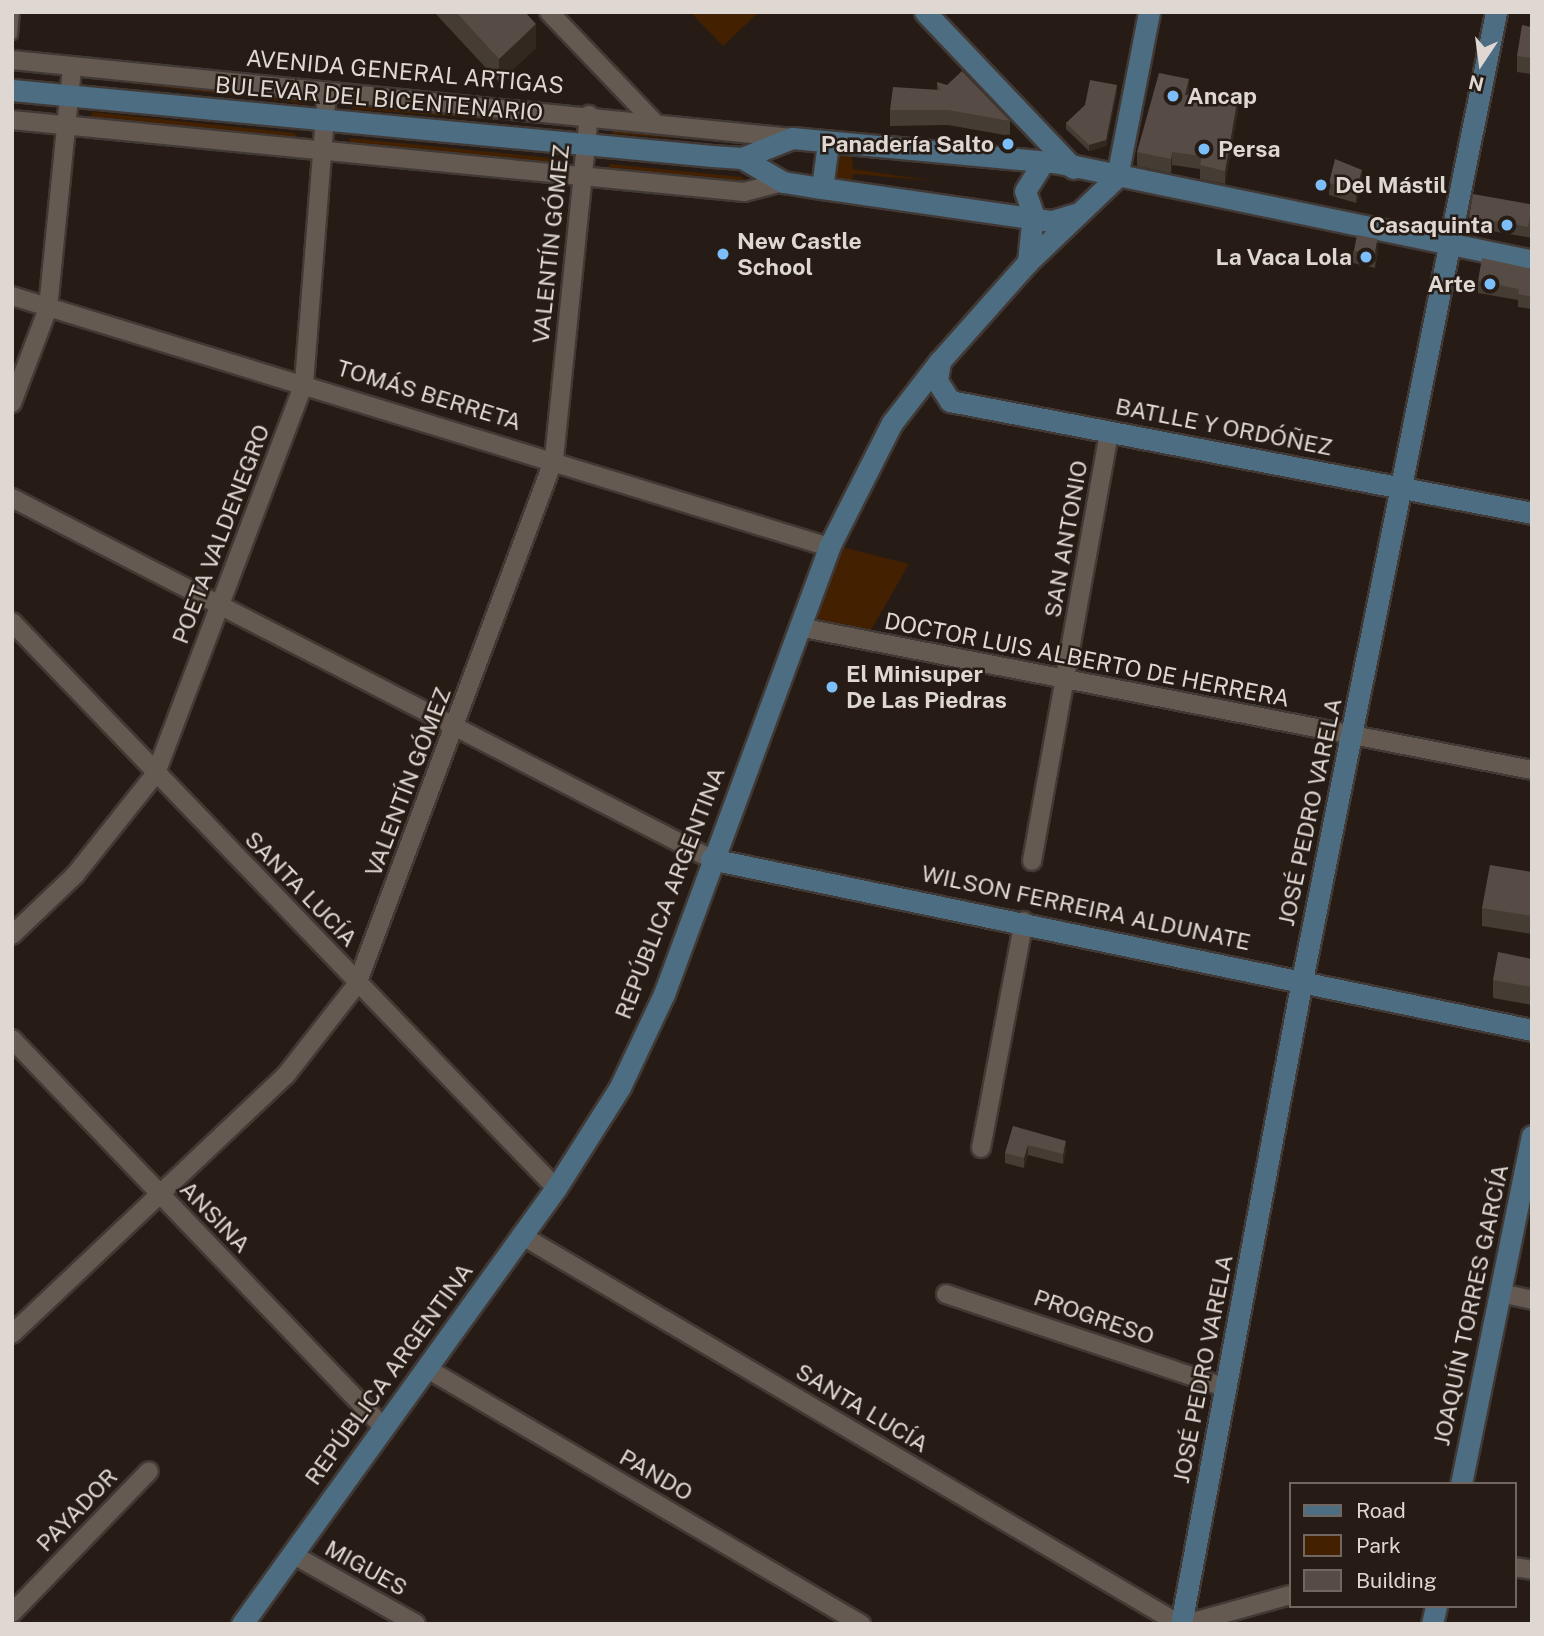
<!DOCTYPE html>
<meta charset="utf-8">
<style>
body{margin:0}
#map{position:relative;width:1544px;height:1636px;overflow:hidden;background:#261c15;font-family:"Public Sans",sans-serif}
div>[style]{position:absolute}
.green>*{inset:0;background:#422000}
.roads{filter:drop-shadow(2px 0 #413935) drop-shadow(-2px 0 #413935) drop-shadow(0 2px #413935) drop-shadow(0 -2px #413935)}
.lane>*{height:9px;margin:-4.5px;padding:0 4.5px;transform-origin:4.5px;border-radius:4.5px;background:#655a51}
.street>*{height:18px;margin:-9px;padding:0 9px;transform-origin:9px;border-radius:9px;background:#655a51}
.secondary>*{height:21px;margin:-10.5px;padding:0 10.5px;transform-origin:10.5px;border-radius:10.5px;background:#4d6d82}
.wall>*{inset:0;background:#453c34}
.shaded-wall>*{inset:0;background:#322820}
.building>*{inset:0;background:#564c45;transform-origin:0 0}
.dots>*{width:19px;height:19px;translate:-50% -50%;box-sizing:border-box;border:4px solid #261c15;border-radius:50%}
span{translate:-50% -50%;white-space:nowrap;text-align:center;line-height:1.15;-webkit-text-stroke:5px #261c15;paint-order:stroke}
.street-label{font-size:23px;color:#ded7d2}
.poi-label{font-size:23px;color:#ded7d2;font-weight:700}
.left{translate:0 -50%;text-align:left}
.right{translate:-100% -50%;text-align:right}
.frame{position:absolute;inset:0;border:14px solid #ded7d2;pointer-events:none}
.legend{position:absolute;left:1289px;top:1482px;width:228px;height:126px;box-sizing:border-box;background:#261c15;border:2px solid #706761;margin:0;padding:9px 12px;list-style:none;font-size:21px;color:#ded7d2}
.legend li{display:flex;align-items:center;gap:14px;height:35px}
.legend b{width:35px;border:2px solid #706761}
.north{position:absolute;left:1446px;top:28px;width:70px;height:70px;-webkit-text-stroke:5px #261c15;paint-order:stroke;rotate:193deg;font-size:19px;font-weight:700;line-height:28px;text-align:center;color:#ded7d2}
.north::after{content:'';display:block;margin:auto;width:24px;height:32px;background:#ded7d2;clip-path:polygon(50% 0,100% 100%,50% 72%,0 100%)}
</style>
<div id="map">
<div class="green">
<i style="clip-path:polygon(690px 12px,759px 12px,723px 46px)"></i>
<i style="clip-path:polygon(93px 79px,94px 77px,308px 100px,305px 104px)"></i>
<i style="clip-path:polygon(351px 104px,352px 101px,567px 125px,353px 109px)"></i>
<i style="clip-path:polygon(92px 112px,294px 133px,297px 137px,92px 120px)"></i>
<i style="clip-path:polygon(610px 128px,748px 141px,749px 143px,613px 134px)"></i>
<i style="clip-path:polygon(350px 138px,561px 159px,563px 163px,349px 146px)"></i>
<i style="clip-path:polygon(835px 151px,851px 152px,853px 169px,935px 181px,853px 174px,852px 185px,833px 186px)"></i>
<i style="clip-path:polygon(610px 164px,742px 177px,745px 181px,608px 170px)"></i>
<i style="clip-path:polygon(842px 547px,909px 564px,871px 630px,821px 621px,814px 613px)"></i>
</div>
<div class="roads">
<div class="lane">
<i style="left:12px;top:34px;width:22px;rotate:-85deg"></i>
</div>
<div class="street">
<i style="left:549px;top:12px;width:152px;rotate:46.3deg"></i>
<i style="left:12px;top:60px;width:784px;rotate:5.71deg"></i>
<i style="left:12px;top:120px;width:736px;rotate:5.62deg"></i>
<i style="left:744px;top:192px;width:40px;rotate:-14.4deg"></i>
<i style="left:12px;top:296px;width:855px;rotate:17.08deg"></i>
<i style="left:12px;top:403px;width:102px;rotate:-69.2deg"></i>
<i style="left:48px;top:308px;width:242px;rotate:-84.3deg"></i>
<i style="left:12px;top:498px;width:787px;rotate:27.31deg"></i>
<i style="left:12px;top:622px;width:785px;rotate:46.14deg"></i>
<i style="left:799px;top:627px;width:747px;rotate:11.04deg"></i>
<i style="left:1032px;top:861px;width:437px;rotate:-79.8deg"></i>
<i style="left:12px;top:935px;width:87px;rotate:-43.6deg"></i>
<i style="left:75px;top:875px;width:130px;rotate:-51.5deg"></i>
<i style="left:156px;top:773px;width:417px;rotate:-69.2deg"></i>
<i style="left:304px;top:383px;width:292px;rotate:-85.5deg"></i>
<i style="left:12px;top:1039px;width:538px;rotate:46.28deg"></i>
<i style="left:981px;top:1148px;width:231px;rotate:-79.3deg"></i>
<i style="left:521px;top:1235px;width:764px;rotate:30.59deg"></i>
<i style="left:1500px;top:1293px;width:33px;rotate:12deg"></i>
<i style="left:946px;top:1294px;width:296px;rotate:18.5deg"></i>
<i style="left:12px;top:1334px;width:377px;rotate:-43.4deg"></i>
<i style="left:286px;top:1075px;width:115px;rotate:-52deg"></i>
<i style="left:357px;top:984px;width:561px;rotate:-69.43deg"></i>
<i style="left:554px;top:459px;width:346px;rotate:-84.2deg"></i>
<i style="left:426px;top:1368px;width:505px;rotate:30.48deg"></i>
<i style="left:292px;top:1554px;width:142px;rotate:29.4deg"></i>
<i style="left:1514px;top:1567px;width:18px;rotate:9deg"></i>
<i style="left:12px;top:1613px;width:197px;rotate:-46deg"></i>
<i style="left:1186px;top:1624px;width:108px;rotate:-15.6deg"></i>
</div>
<div class="secondary">
<i style="left:925px;top:12px;width:215px;rotate:46.5deg"></i>
<i style="left:12px;top:90px;width:703px;rotate:5.39deg"></i>
<i style="left:712px;top:156px;width:30px;rotate:4deg"></i>
<i style="left:742px;top:158px;width:54px;rotate:-21.8deg"></i>
<i style="left:792px;top:138px;width:269px;rotate:5.3deg"></i>
<i style="left:1060px;top:163px;width:482px;rotate:11.7deg"></i>
<i style="left:742px;top:158px;width:48px;rotate:30.3deg"></i>
<i style="left:783px;top:182px;width:39px;rotate:9deg"></i>
<i style="left:822px;top:188px;width:232px;rotate:8.2deg"></i>
<i style="left:1052px;top:221px;width:24px;rotate:-17deg"></i>
<i style="left:822px;top:188px;width:45px;rotate:-82.4deg"></i>
<i style="left:1028px;top:262px;width:48px;rotate:-84.1deg"></i>
<i style="left:1033px;top:214px;width:24px;rotate:-109deg"></i>
<i style="left:1025px;top:191px;width:31px;rotate:-58deg"></i>
<i style="left:940px;top:361px;width:20px;rotate:99deg"></i>
<i style="left:937px;top:381px;width:24px;rotate:57deg"></i>
<i style="left:950px;top:401px;width:593px;rotate:10.89deg"></i>
<i style="left:711px;top:859px;width:839px;rotate:11.77deg"></i>
<i style="left:1461px;top:1484px;width:355px;rotate:-78.5deg"></i>
<i style="left:242px;top:1624px;width:537px;rotate:-54.24deg"></i>
<i style="left:556px;top:1188px;width:120px;rotate:-57.6deg"></i>
<i style="left:620px;top:1087px;width:103px;rotate:-64.7deg"></i>
<i style="left:664px;top:994px;width:476px;rotate:-69.7deg"></i>
<i style="left:829px;top:547px;width:139px;rotate:-63.1deg"></i>
<i style="left:892px;top:423px;width:78px;rotate:-52.3deg"></i>
<i style="left:940px;top:361px;width:132px;rotate:-48.4deg"></i>
<i style="left:1028px;top:262px;width:123px;rotate:-43.7deg"></i>
<i style="left:1117px;top:177px;width:168px;rotate:-79deg"></i>
<i style="left:1181px;top:1624px;width:655px;rotate:-79.36deg"></i>
<i style="left:1302px;top:980px;width:987px;rotate:-78.67deg"></i>
<i style="left:1432px;top:1624px;width:18px;rotate:-77deg"></i>
</div>
</div>
<div class="wall">
<i style="clip-path:polygon(434px 12px,525px 12px,536px 48px,499px 82px)"></i>
<i style="clip-path:polygon(1532px 27px,1532px 74px,1517px 72px,1517px 56px)"></i>
<i style="clip-path:polygon(937px 82px,1010px 121px,1010px 136px,948px 125px,890px 126px,890px 110px,937px 90px)"></i>
<i style="clip-path:polygon(1117px 91px,1106px 146px,1089px 151px,1066px 129px,1066px 123px)"></i>
<i style="clip-path:polygon(1189px 92px,1189px 95px,1238px 110px,1225px 184px,1200px 179px,1200px 169px,1172px 165px,1171px 173px,1137px 166px,1137px 152px)"></i>
<i style="clip-path:polygon(1362px 182px,1356px 203px,1329px 195px,1329px 183px)"></i>
<i style="clip-path:polygon(1532px 204px,1532px 238px,1469px 227px,1469px 217px)"></i>
<i style="clip-path:polygon(1353px 251px,1378px 251px,1375px 268px,1353px 263px)"></i>
<i style="clip-path:polygon(1532px 269px,1532px 309px,1518px 307px,1518px 300px,1478px 293px,1478px 281px)"></i>
<i style="clip-path:polygon(1532px 872px,1532px 934px,1482px 926px,1482px 908px)"></i>
<i style="clip-path:polygon(1532px 959px,1532px 1005px,1493px 998px,1493px 980px)"></i>
<i style="clip-path:polygon(1013px 1126px,1066px 1151px,1063px 1164px,1028px 1155px,1024px 1168px,1005px 1163px,1005px 1153px)"></i>
</div>
<div class="shaded-wall">
<i style="clip-path:polygon(536px 24px,536px 48px,499px 82px,499px 59px)"></i>
<i style="clip-path:polygon(1189px 79px,1189px 92px,1185px 108px,1185px 95px)"></i>
<i style="clip-path:polygon(1117px 85px,1117px 91px,1106px 146px,1089px 151px,1089px 145px)"></i>
<i style="clip-path:polygon(1238px 96px,1238px 110px,1225px 184px,1225px 171px)"></i>
<i style="clip-path:polygon(1172px 152px,1172px 165px,1171px 173px,1171px 159px)"></i>
<i style="clip-path:polygon(1362px 170px,1362px 182px,1356px 203px,1356px 190px)"></i>
<i style="clip-path:polygon(1378px 239px,1378px 251px,1375px 268px,1375px 256px)"></i>
<i style="clip-path:polygon(1066px 1141px,1066px 1151px,1063px 1164px,1063px 1154px)"></i>
<i style="clip-path:polygon(1028px 1145px,1028px 1155px,1024px 1168px,1024px 1158px)"></i>
</div>
<div class="building">
<i style="clip-path:polygon(456px 12px,525px 12px,536px 24px,499px 59px)"></i>
<i style="clip-path:polygon(1522px 25px,1532px 27px,1532px 58px,1517px 56px)"></i>
<i style="clip-path:polygon(962px 71px,1010px 121px,948px 110px,890px 110px,893px 87px,940px 90px,937px 82px,947px 85px)"></i>
<i style="clip-path:polygon(1159px 73px,1189px 79px,1185px 95px,1238px 96px,1225px 171px,1200px 165px,1202px 156px,1172px 152px,1171px 159px,1137px 152px)"></i>
<i style="clip-path:polygon(1090px 80px,1117px 85px,1106px 140px,1089px 145px,1066px 123px,1085px 105px)"></i>
<i style="clip-path:polygon(1335px 159px,1362px 170px,1356px 190px,1329px 183px)"></i>
<i style="left:1473px;top:194px;width:60px;height:23px;rotate:10deg"></i>
<i style="left:1357px;top:235px;width:21px;height:16px;rotate:11deg"></i>
<i style="clip-path:polygon(1482px 258px,1532px 269px,1532px 297px,1518px 294px,1519px 289px,1478px 281px)"></i>
<i style="clip-path:polygon(1490px 865px,1532px 872px,1532px 916px,1482px 908px)"></i>
<i style="clip-path:polygon(1498px 952px,1532px 959px,1532px 987px,1493px 980px)"></i>
<i style="clip-path:polygon(1013px 1126px,1066px 1141px,1063px 1154px,1028px 1145px,1024px 1158px,1005px 1153px)"></i>
</div>
<div class="dots">
<i style="left:1173px;top:96px;background:#7cbef9"></i>
<i style="left:1008px;top:144px;background:#7cbef9"></i>
<i style="left:1204px;top:149px;background:#7cbef9"></i>
<i style="left:1321px;top:185px;background:#7cbef9"></i>
<i style="left:1507px;top:225px;background:#7cbef9"></i>
<i style="left:723px;top:254px;background:#7cbef9"></i>
<i style="left:1366px;top:257px;background:#7cbef9"></i>
<i style="left:1490px;top:284px;background:#7cbef9"></i>
<i style="left:832px;top:687px;background:#7cbef9"></i>
</div>
<div class="street-label">
<span style="left:405px;top:72px;rotate:5deg">AVENIDA GENERAL ARTIGAS</span>
<span style="left:379px;top:99px;rotate:5deg">BULEVAR DEL BICENTENARIO</span>
<span style="left:551px;top:244px;rotate:-84deg">VALENTÍN GÓMEZ</span>
<span style="left:429px;top:395px;rotate:17deg">TOMÁS BERRETA</span>
<span style="left:1224px;top:427px;rotate:11deg">BATLLE Y ORDÓÑEZ</span>
<span style="left:221px;top:534px;rotate:-69deg">POETA VALDENEGRO</span>
<span style="left:1066px;top:539px;rotate:-80deg">SAN ANTONIO</span>
<span style="left:1087px;top:660px;rotate:11deg">DOCTOR LUIS ALBERTO DE HERRERA</span>
<span style="left:408px;top:782px;rotate:-69deg">VALENTÍN GÓMEZ</span>
<span style="left:1310px;top:812px;rotate:-78deg">JOSÉ PEDRO VARELA</span>
<span style="left:301px;top:889px;rotate:46deg">SANTA LUCÍA</span>
<span style="left:670px;top:893px;rotate:-69deg">REPÚBLICA ARGENTINA</span>
<span style="left:1086px;top:908px;rotate:12deg">WILSON FERREIRA ALDUNATE</span>
<span style="left:215px;top:1217px;rotate:46deg">ANSINA</span>
<span style="left:1471px;top:1305px;rotate:-78deg">JOAQUÍN TORRES GARCÍA</span>
<span style="left:1094px;top:1317px;rotate:19deg">PROGRESO</span>
<span style="left:1203px;top:1369px;rotate:-79deg">JOSÉ PEDRO VARELA</span>
<span style="left:389px;top:1374px;rotate:-54deg">REPÚBLICA ARGENTINA</span>
<span style="left:862px;top:1408px;rotate:31deg">SANTA LUCÍA</span>
<span style="left:656px;top:1475px;rotate:30deg">PANDO</span>
<span style="left:77px;top:1510px;rotate:-46deg">PAYADOR</span>
<span style="left:366px;top:1568px;rotate:29deg">MIGUES</span>
</div>
<div class="poi-label">
<span class="left" style="left:1187px;top:96px">Ancap</span>
<span class="right" style="left:994px;top:144px">Panadería Salto</span>
<span class="left" style="left:1218px;top:149px">Persa</span>
<span class="left" style="left:1335px;top:185px">Del Mástil</span>
<span class="right" style="left:1493px;top:225px">Casaquinta</span>
<span class="left" style="left:737px;top:254px">New Castle<br>School</span>
<span class="right" style="left:1352px;top:257px">La Vaca Lola</span>
<span class="right" style="left:1476px;top:284px">Arte</span>
<span class="left" style="left:846px;top:687px">El Minisuper<br>De Las Piedras</span>
</div>
<div class="frame"></div>
<ul class="legend">
<li><b style="height:9px;background:#4d6d82"></b>Road</li>
<li><b style="height:19px;background:#422000"></b>Park</li>
<li><b style="height:19px;background:#564c45"></b>Building</li>
</ul>
<div class="north">N</div>
</div>
